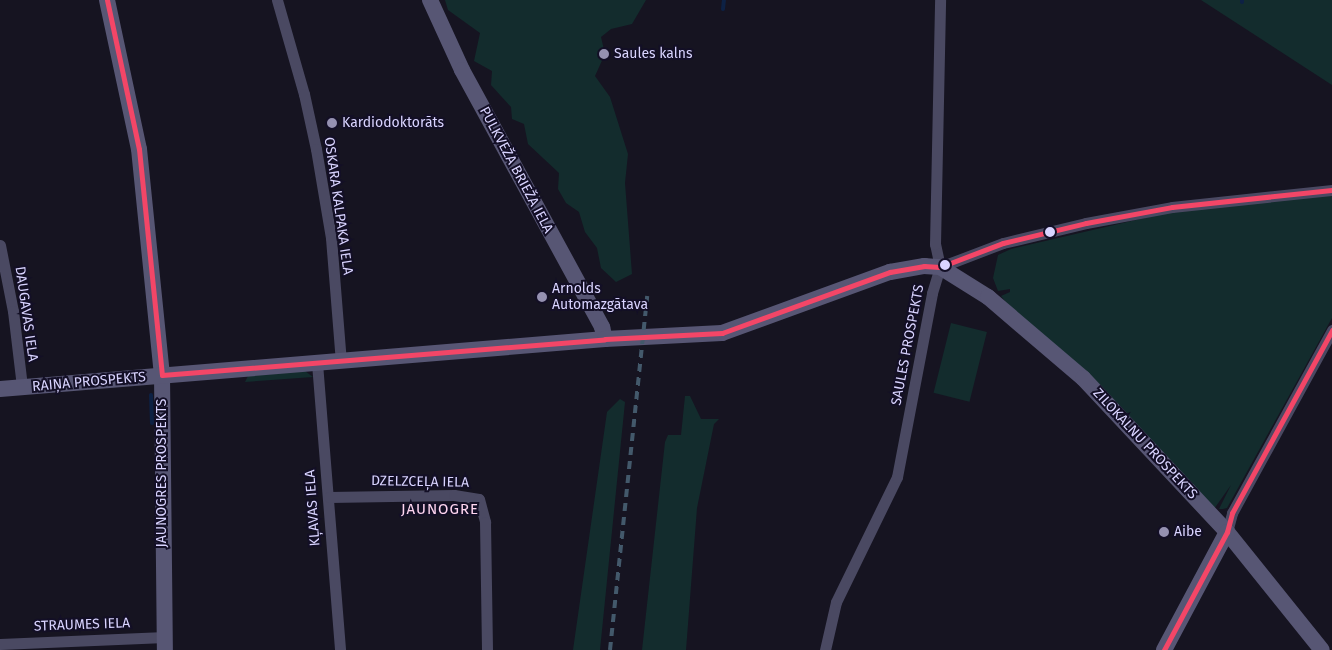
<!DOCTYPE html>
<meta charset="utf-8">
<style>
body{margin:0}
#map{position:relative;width:1332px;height:650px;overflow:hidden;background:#161421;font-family:"Fira Sans",sans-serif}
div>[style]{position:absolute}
.green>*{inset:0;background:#132c2d;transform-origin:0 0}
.stream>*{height:4px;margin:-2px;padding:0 2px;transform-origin:2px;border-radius:2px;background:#0d2144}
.street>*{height:11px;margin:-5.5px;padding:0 5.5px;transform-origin:5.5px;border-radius:5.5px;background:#4a4962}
.secondary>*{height:16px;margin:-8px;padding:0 8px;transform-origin:8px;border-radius:8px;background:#575674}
.rail>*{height:4px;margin-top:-2px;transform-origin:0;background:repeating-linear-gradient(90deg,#43596b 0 8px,transparent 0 14px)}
.bus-1>*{height:5px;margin:-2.5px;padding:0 2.5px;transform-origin:2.5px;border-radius:2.5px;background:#f34667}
.dots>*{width:14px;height:14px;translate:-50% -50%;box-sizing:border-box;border:2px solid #130f26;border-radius:50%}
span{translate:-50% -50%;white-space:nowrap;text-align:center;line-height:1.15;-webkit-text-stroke:4px #130f26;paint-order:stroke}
.poi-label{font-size:14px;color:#d9d4ff}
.left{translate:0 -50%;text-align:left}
.street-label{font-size:14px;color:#d9d4ff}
.neighbourhood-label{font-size:15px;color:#ffd6f0;letter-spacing:1px}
</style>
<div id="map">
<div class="green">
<i style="clip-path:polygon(445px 0,646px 0,632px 24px,611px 29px,601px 37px,605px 54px,595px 76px,610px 97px,628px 154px,625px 183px,632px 274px,616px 282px,601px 268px,597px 248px,585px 232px,579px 212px,566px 203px,558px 189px,559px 173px,528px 144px,524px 124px,512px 119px,511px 107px,491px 85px,492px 71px,474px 61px,480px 33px,448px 10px)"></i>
<i style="clip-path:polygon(1201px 0,1332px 0,1332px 85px)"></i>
<i style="clip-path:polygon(1332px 194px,1332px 318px,1227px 508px,1223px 509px,1219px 509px,1231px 485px,1214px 509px,1005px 301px,1001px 296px,1010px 292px,1010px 289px,998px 291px,993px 278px,998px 255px,1011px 249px,1166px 213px)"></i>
<i style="left:951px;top:323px;width:37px;height:72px;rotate:14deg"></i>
<i style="clip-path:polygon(305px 371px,313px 377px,245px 382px,248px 376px)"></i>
<i style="clip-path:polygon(685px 396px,690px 396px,701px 419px,719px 419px,714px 424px,697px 508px,686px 650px,642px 650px,665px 442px,668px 435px,681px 435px)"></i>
<i style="clip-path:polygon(620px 399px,625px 402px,600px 650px,573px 650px,607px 412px)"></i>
</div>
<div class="stream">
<i style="left:1242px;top:2px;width:2px;rotate:-90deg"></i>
<i style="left:723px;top:9px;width:9px;rotate:-84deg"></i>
<i style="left:151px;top:395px;width:28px;rotate:88deg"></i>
</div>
<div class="street">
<i style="left:277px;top:0;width:98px;rotate:74deg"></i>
<i style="left:304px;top:94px;width:56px;rotate:77.7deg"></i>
<i style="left:316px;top:149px;width:90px;rotate:80.4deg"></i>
<i style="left:331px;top:238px;width:123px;rotate:85.4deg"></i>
<i style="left:0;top:245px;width:67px;rotate:78.9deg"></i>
<i style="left:13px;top:311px;width:77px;rotate:83.2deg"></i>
<i style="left:940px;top:267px;width:67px;rotate:-20.9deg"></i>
<i style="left:1003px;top:243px;width:85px;rotate:-13.5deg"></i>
<i style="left:1086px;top:223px;width:87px;rotate:-10.5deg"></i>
<i style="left:1172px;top:207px;width:161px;rotate:-6.1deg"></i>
<i style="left:317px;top:363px;width:288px;rotate:85.4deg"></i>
<i style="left:329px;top:497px;width:125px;rotate:-0.9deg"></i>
<i style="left:454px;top:495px;width:25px;rotate:9deg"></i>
<i style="left:479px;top:499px;width:24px;rotate:75deg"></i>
<i style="left:485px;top:522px;width:128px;rotate:89.1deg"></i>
<i style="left:1227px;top:532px;width:20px;rotate:-75deg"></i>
<i style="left:1232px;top:513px;width:209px;rotate:-61.3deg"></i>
<i style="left:0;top:644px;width:165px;rotate:-2.4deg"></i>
<i style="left:825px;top:650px;width:49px;rotate:-77.1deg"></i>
<i style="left:836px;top:602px;width:139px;rotate:-64deg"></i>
<i style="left:897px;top:477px;width:187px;rotate:-79.2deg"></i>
<i style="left:932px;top:293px;width:27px;rotate:-73deg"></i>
<i style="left:940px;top:267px;width:24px;rotate:-102deg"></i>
<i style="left:935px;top:244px;width:244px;rotate:-88.8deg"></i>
</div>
<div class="secondary">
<i style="left:107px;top:0;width:152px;rotate:77.9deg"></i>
<i style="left:139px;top:149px;width:227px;rotate:84.2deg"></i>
<i style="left:162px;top:375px;width:275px;rotate:89.4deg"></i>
<i style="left:430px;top:0;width:77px;rotate:65.4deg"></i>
<i style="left:462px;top:70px;width:293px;rotate:61.4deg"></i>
<i style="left:602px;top:327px;width:12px;rotate:76deg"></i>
<i style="left:0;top:389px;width:607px;rotate:-4.72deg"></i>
<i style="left:605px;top:339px;width:117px;rotate:-2.9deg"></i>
<i style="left:722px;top:333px;width:179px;rotate:-20deg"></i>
<i style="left:890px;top:272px;width:35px;rotate:-10deg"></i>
<i style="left:924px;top:266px;width:16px;rotate:4deg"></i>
<i style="left:940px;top:267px;width:57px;rotate:32deg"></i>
<i style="left:988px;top:297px;width:125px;rotate:40.5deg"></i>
<i style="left:1083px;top:378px;width:211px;rotate:46.9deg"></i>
<i style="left:1227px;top:532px;width:151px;rotate:51.2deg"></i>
<i style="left:1164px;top:650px;width:134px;rotate:-61.9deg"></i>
</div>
<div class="rail">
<i style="left:610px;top:650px;width:356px;rotate:-84deg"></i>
</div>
<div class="bus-1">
<i style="left:107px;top:0;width:152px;rotate:77.9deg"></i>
<i style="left:139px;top:149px;width:227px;rotate:84.2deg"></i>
<i style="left:162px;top:375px;width:444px;rotate:-4.6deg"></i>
<i style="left:605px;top:339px;width:117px;rotate:-2.9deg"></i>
<i style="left:722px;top:333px;width:179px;rotate:-20deg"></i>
<i style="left:890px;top:272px;width:35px;rotate:-10deg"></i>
<i style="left:924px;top:266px;width:16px;rotate:4deg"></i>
<i style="left:940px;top:267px;width:67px;rotate:-20.9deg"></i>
<i style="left:1003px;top:243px;width:85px;rotate:-13.5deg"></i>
<i style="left:1086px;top:223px;width:87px;rotate:-10.5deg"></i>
<i style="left:1172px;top:207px;width:161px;rotate:-6.1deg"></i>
<i style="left:1164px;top:650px;width:134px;rotate:-61.9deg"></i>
<i style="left:1227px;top:532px;width:20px;rotate:-75deg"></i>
<i style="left:1232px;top:513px;width:209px;rotate:-61.3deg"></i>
</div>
<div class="dots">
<i style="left:604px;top:54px;background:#9591b1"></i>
<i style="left:332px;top:123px;background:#9591b1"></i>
<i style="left:1050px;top:232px;background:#d9d4ff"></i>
<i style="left:945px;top:265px;background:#d9d4ff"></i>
<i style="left:542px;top:297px;background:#9591b1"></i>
<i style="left:1164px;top:532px;background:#9591b1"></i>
</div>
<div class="poi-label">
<span class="left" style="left:614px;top:54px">Saules kalns</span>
<span class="left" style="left:342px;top:123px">Kardiodoktorāts</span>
<span class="left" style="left:552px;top:297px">Arnolds<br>Automazgātava</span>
<span class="left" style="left:1174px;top:532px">Aibe</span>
</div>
<div class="street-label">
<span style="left:516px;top:170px;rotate:62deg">PULKVEŽA BRIEŽA IELA</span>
<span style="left:338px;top:206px;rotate:82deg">OSKARA KALPAKA IELA</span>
<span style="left:26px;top:314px;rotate:82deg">DAUGAVAS IELA</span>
<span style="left:908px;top:345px;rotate:-79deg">SAULES PROSPEKTS</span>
<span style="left:89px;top:382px;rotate:-5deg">RAIŅA PROSPEKTS</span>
<span style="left:1145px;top:444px;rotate:47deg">ZILOKALNU PROSPEKTS</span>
<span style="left:162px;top:473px;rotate:-90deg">JAUNOGRES PROSPEKTS</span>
<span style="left:420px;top:482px;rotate:1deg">DZELZCEĻA IELA</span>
<span style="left:313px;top:508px;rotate:-94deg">KĻAVAS IELA</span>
<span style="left:82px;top:625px;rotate:-2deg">STRAUMES IELA</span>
</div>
<div class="neighbourhood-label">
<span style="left:440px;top:510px">JAUNOGRE</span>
</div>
</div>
